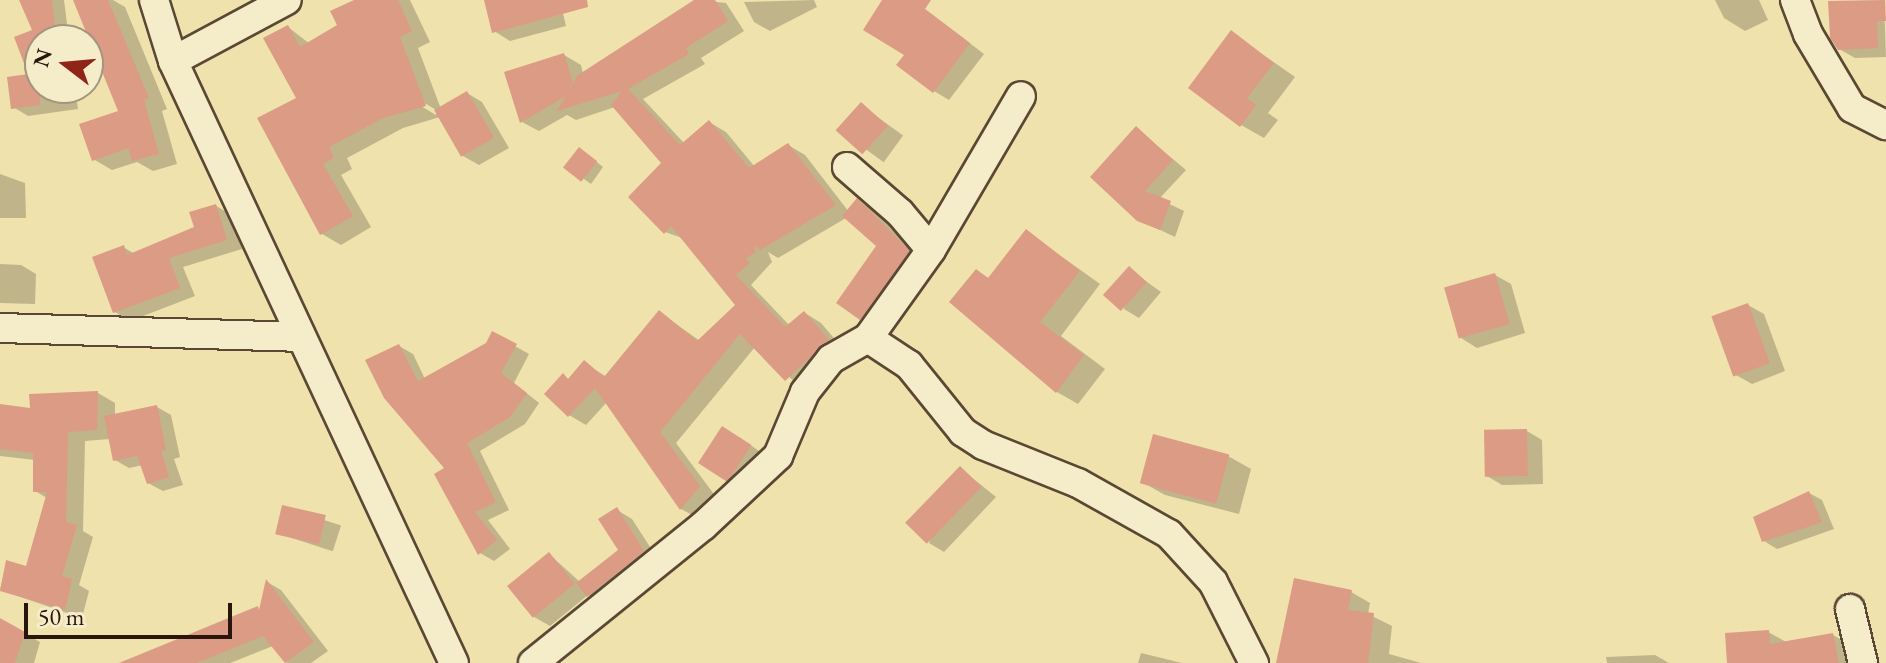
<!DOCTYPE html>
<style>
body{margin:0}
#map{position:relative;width:1886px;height:663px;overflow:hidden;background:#f0e2ad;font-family:"EB Garamond",serif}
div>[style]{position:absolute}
.shadow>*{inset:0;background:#0003;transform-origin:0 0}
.building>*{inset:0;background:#db9b85;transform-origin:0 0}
.roads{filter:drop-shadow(2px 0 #5a4834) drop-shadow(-2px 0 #5a4834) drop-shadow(0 2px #5a4834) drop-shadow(0 -2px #5a4834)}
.minor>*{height:28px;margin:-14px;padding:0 14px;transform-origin:14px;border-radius:14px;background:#f5ecca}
span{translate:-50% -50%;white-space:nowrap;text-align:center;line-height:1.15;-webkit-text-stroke:6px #f5ecca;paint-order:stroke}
.north{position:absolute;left:24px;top:24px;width:80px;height:80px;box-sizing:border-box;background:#f5ecca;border:2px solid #a3967e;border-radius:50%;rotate:286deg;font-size:22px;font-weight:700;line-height:32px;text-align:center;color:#28150b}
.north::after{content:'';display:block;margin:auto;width:28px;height:36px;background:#8f2418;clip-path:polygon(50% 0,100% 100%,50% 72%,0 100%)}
.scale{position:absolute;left:24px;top:603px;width:208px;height:36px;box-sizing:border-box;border:4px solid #28150b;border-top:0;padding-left:10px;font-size:24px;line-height:28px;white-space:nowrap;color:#28150b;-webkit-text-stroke:6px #f5ecca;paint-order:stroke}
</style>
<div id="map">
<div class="shadow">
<i style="clip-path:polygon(21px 0,64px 0,69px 40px,40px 40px,40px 88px,75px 88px,78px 109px,28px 116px,13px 107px,31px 76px,35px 31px)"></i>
<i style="clip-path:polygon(75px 0,113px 0,125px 7px,167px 109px,162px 111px,177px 164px,153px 171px,137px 162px,112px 170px,93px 159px,121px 112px)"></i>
<i style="clip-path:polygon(evenodd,359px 0,410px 0,430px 42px,418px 48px,441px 109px,467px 93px,482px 102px,509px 148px,479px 165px,463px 156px,440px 117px,403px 128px,347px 158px,352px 169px,341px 175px,371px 227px,341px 245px,322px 234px,260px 118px,299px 99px,288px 27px,310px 44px,339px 26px,359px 0,418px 99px,436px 110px,436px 115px,416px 103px,418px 99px)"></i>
<i style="clip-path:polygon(486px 0,560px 0,566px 26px,510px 41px,494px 31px)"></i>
<i style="clip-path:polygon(698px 0,726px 3px,744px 31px,701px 58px,705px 64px,643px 99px,685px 144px,709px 122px,726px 132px,755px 167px,788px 145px,805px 155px,849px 212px,858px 201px,872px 209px,923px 260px,876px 326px,861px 318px,879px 246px,846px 218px,778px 258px,768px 252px,772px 262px,751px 285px,790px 326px,805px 313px,821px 323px,845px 351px,803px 389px,755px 347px,676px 443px,716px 497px,698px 518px,681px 509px,607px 402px,586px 425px,569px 415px,563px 376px,570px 380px,584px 363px,607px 377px,659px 312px,700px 341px,738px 305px,685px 239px,665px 232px,664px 163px,615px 107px,576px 120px,567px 115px,539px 131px,522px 122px,564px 55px,581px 65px,583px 74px)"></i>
<i style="clip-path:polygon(814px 0,817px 7px,770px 31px,754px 22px,744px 2px)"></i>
<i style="clip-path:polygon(884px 0,913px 0,984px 54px,949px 100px,934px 91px,907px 54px)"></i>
<i style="clip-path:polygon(1715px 0,1759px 0,1768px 20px,1745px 31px,1724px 18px)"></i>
<i style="clip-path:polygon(1884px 0,1886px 57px,1855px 58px,1839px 49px)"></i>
<i style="clip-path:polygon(1232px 33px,1295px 77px,1268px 113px,1278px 120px,1264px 138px,1241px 125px)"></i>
<i style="left:861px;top:105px;width:52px;height:33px;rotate:36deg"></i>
<i style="clip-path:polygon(1137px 129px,1186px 170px,1159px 199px,1184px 211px,1175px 237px,1139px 220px)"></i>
<i style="clip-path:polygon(587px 154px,603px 167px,591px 184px,567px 167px)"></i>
<i style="clip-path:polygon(0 174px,25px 183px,26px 218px,0 218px)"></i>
<i style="clip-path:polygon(216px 206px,232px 215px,242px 249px,183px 267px,195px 296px,130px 321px,115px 312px,123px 247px,135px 254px,196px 229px)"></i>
<i style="clip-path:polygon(1026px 231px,1100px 284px,1061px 336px,1105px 369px,1078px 404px,1057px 392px,977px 271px,990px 279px)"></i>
<i style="clip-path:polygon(0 264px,21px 265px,36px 274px,35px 304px,0 303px)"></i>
<i style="clip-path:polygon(1129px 269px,1161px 292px,1139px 318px,1124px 309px)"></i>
<i style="clip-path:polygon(1495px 275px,1511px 284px,1525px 333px,1477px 348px,1461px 338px)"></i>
<i style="clip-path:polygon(1748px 305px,1764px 314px,1785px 371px,1752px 384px,1736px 375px)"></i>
<i style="clip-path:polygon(493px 334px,529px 354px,514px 383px,539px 403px,525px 424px,480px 451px,509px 510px,488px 520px,510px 549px,494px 561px,480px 553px,399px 346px,413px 354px,425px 379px,487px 345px)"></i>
<i style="clip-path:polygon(98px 393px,115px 403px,115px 416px,157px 407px,171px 415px,180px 457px,174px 459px,183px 485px,163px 491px,148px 483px,143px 465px,129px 468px,115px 460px,110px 439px,85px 441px,83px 531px,93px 537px,79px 585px,89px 591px,82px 618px,0 590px,7px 562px,27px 568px,47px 498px,35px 491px,35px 460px,0 456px,0 407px,32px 410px)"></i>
<i style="clip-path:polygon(1527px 431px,1542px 440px,1543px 484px,1502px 485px,1487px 476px)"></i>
<i style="clip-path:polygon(739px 437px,766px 456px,743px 489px,701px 463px)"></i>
<i style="clip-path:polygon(1228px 456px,1251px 469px,1239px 514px,1165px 495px,1142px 482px)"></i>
<i style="clip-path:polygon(960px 468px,996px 497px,944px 552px,929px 543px)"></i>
<i style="clip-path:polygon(1809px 493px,1822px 500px,1834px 529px,1777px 549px,1764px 541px)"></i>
<i style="left:284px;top:507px;width:60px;height:27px;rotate:18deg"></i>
<i style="clip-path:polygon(617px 510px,632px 519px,659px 561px,604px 605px,588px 595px,550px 626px,534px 617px,549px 554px,580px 582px,620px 551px)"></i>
<i style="clip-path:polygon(267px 582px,281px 590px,328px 651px,311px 663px,287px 663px,273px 646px,230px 663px,156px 663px,261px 610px)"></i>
<i style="clip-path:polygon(1351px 592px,1370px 603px,1368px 614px,1392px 626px,1389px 654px,1421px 663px,1278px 663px)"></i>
<i style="clip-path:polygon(0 620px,40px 642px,34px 663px,0 663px)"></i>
<i style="clip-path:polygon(1768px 632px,1788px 643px,1833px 635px,1854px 647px,1857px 663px,1729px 663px)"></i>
<i style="clip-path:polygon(1141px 653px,1182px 663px,1138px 663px)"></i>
<i style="clip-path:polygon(1655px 655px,1669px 663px,1607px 663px,1606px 657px)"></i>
</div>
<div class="building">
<i style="clip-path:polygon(19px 0,52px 0,57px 40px,40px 40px,40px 105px,11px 109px,7px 77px,28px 74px,14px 37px,32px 30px)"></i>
<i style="clip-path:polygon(73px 0,108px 0,149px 98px,144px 100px,159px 154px,132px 161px,128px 148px,92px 161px,79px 124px,118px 111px)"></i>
<i style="clip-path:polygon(354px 0,398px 0,412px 31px,400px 37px,426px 106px,383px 118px,329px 147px,334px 158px,323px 164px,353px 216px,320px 235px,257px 118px,296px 98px,263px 38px,288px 25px,300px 47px,337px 25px,330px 11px)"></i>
<i style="clip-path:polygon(484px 0,587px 0,588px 7px,492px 33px)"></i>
<i style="clip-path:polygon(694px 0,715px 0,728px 21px,686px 48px,689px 54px,628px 89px,680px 145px,709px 120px,749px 168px,788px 143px,836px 205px,760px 250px,753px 245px,756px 252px,746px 258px,750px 263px,736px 275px,785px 327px,804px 311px,829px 340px,785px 381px,740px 334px,660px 432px,700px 486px,680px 510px,595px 388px,568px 417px,544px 394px,563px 373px,568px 379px,584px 360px,604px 377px,659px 310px,697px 341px,735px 305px,671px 226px,664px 234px,628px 197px,661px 163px,611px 105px,622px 91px,557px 111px,566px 96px,520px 123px,504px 72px,564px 53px,573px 83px,578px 75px)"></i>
<i style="clip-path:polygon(882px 0,931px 0,925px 9px,970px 43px,933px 93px,896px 65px,904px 55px,863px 30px)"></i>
<i style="clip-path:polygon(1885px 0,1886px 21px,1877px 21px,1878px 48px,1838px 50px,1830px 38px,1828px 1px)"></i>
<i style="clip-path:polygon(1231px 30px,1274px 63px,1247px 98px,1256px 105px,1240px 127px,1188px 88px)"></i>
<i style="left:467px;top:91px;width:54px;height:38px;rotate:60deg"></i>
<i style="left:861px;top:102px;width:36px;height:38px;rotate:42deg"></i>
<i style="clip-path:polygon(1136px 126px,1173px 160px,1145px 191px,1171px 201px,1160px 230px,1137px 221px,1090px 177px)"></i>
<i style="left:579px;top:147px;width:23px;height:26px;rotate:38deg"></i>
<i style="clip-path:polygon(857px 198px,910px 251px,860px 320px,836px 303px,876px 246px,842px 216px)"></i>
<i style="clip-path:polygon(216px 204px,227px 240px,169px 258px,180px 288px,113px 313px,92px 257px,124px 245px,127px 255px,194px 227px,189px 212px)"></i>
<i style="clip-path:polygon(1026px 229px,1080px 271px,1040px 322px,1084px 355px,1056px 393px,949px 302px,976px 269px,988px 278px)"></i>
<i style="left:1129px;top:266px;width:24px;height:39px;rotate:42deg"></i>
<i style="left:1495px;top:273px;width:53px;height:53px;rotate:74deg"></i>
<i style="left:1748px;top:303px;width:64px;height:39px;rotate:70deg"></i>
<i style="clip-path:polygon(492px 331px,517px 344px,501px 373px,527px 393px,510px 417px,467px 443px,496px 502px,475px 512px,497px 540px,478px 555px,434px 474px,444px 468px,384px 398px,365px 360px,399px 344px,418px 381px,486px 343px)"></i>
<i style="clip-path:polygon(98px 391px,97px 430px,68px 432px,66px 522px,77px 525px,62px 576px,72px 579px,65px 610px,0 591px,6px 560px,26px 566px,47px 492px,33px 492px,33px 453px,0 449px,0 404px,30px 408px,29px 394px)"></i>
<i style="clip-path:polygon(157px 405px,166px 450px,161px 451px,169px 477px,147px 484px,137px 456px,113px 461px,104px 416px)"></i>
<i style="left:722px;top:426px;width:35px;height:44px;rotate:33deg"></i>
<i style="left:1527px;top:429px;width:47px;height:43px;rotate:89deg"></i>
<i style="left:1153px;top:434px;width:79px;height:51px;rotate:15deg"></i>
<i style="left:960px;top:466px;width:30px;height:79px;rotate:44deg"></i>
<i style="clip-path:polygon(1809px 491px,1822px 522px,1762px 542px,1753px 517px)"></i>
<i style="left:282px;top:505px;width:45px;height:30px;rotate:13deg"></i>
<i style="clip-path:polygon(617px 507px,644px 551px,587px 597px,576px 583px,618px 550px,598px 519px)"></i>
<i style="left:549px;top:552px;width:41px;height:54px;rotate:51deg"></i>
<i style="clip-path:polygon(1294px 578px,1352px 590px,1348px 610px,1374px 613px,1368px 663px,1276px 663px)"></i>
<i style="clip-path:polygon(266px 579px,314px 642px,285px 663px,263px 636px,197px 663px,119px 663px,258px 606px,259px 610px)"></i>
<i style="clip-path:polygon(0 618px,25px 632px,15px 663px,0 663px)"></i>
<i style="clip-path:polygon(1769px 630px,1770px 644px,1833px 633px,1839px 663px,1727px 663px,1725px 633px)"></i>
</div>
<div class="roads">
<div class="minor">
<i style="left:154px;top:0;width:64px;rotate:72.7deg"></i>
<i style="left:173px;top:61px;width:664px;rotate:64.98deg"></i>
<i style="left:1795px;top:0;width:36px;rotate:69deg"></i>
<i style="left:1808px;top:34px;width:86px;rotate:59.3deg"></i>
<i style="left:1852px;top:108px;width:38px;rotate:27deg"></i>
<i style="left:173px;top:61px;width:129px;rotate:-28.2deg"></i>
<i style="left:847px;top:167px;width:70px;rotate:41deg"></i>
<i style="left:900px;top:213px;width:48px;rotate:50deg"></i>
<i style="left:0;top:328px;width:299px;rotate:1.7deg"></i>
<i style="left:868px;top:338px;width:108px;rotate:-54.4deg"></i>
<i style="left:931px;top:250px;width:178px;rotate:-59.7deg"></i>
<i style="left:1850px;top:609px;width:56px;rotate:76.5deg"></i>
<i style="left:533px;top:663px;width:218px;rotate:-38.9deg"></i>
<i style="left:703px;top:526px;width:103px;rotate:-43deg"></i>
<i style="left:778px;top:456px;width:69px;rotate:-67.1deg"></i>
<i style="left:805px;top:392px;width:42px;rotate:-51.8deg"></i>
<i style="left:831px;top:359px;width:43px;rotate:-29.6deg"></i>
<i style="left:868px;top:338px;width:49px;rotate:33.4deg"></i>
<i style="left:909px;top:365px;width:86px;rotate:51.1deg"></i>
<i style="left:963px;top:432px;width:24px;rotate:33deg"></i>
<i style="left:983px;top:445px;width:102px;rotate:21.8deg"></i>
<i style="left:1078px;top:483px;width:104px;rotate:29.3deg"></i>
<i style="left:1169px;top:534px;width:65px;rotate:47.5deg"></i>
<i style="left:1213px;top:582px;width:91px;rotate:63.2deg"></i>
</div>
</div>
<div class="north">N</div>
<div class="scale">50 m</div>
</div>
